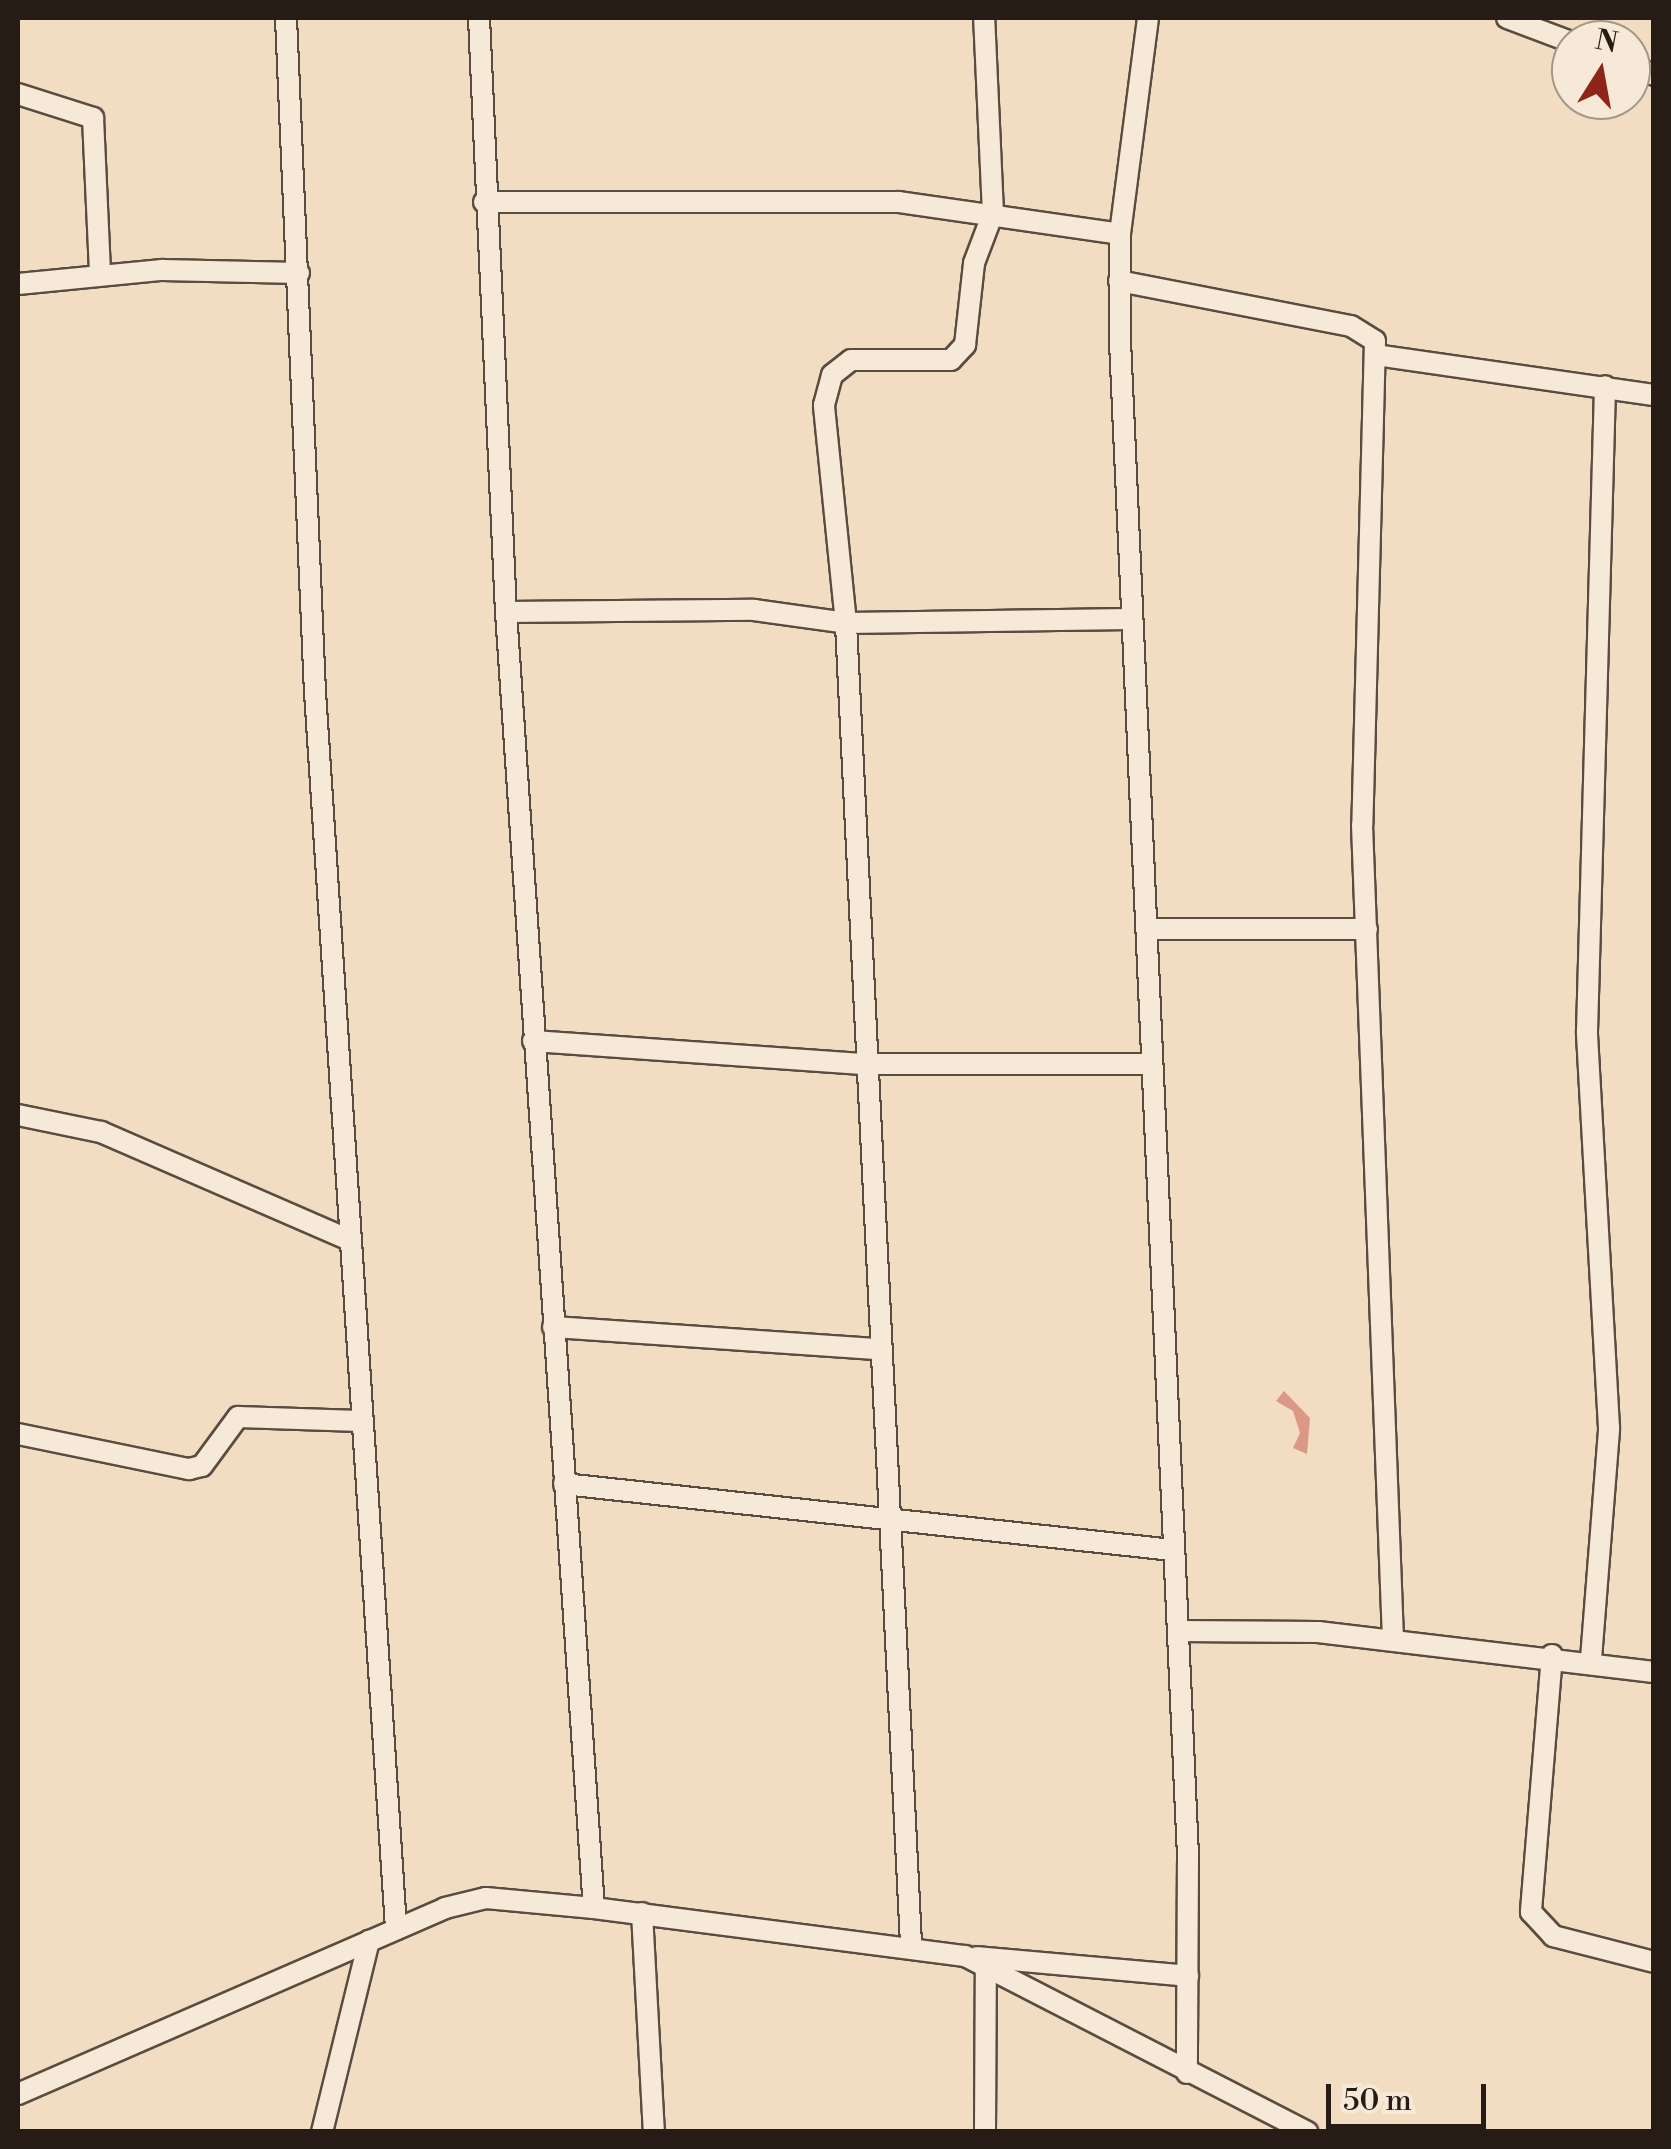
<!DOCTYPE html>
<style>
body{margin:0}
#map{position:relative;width:1671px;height:2149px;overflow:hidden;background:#f2ddc2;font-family:"Libre Bodoni",serif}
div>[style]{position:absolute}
.building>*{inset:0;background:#db9985}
.roads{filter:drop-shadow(2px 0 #594c40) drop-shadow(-2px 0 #594c40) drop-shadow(0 2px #594c40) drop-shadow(0 -2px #594c40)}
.minor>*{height:20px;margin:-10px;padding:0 10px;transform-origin:10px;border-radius:10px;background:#f7e9d7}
span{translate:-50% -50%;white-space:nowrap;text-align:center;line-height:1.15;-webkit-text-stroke:10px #f7e9d7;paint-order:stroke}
.frame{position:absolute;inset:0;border:20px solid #261b15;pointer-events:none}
.north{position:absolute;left:1551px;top:20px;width:100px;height:100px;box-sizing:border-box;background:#f7e9d7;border:2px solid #a39789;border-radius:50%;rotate:11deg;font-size:28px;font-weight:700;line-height:40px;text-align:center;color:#261b15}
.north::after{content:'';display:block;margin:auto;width:35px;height:45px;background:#8f2418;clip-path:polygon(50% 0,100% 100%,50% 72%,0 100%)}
.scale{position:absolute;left:1326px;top:2084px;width:160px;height:45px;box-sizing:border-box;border:5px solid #261b15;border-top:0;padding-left:12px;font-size:30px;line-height:35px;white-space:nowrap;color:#261b15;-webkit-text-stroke:8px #f7e9d7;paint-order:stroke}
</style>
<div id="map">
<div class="building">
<i style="clip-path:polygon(1284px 1391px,1310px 1418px,1307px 1454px,1293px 1448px,1300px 1433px,1293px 1411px,1276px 1401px)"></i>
</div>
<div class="roads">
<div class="minor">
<i style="left:286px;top:18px;width:675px;rotate:87.54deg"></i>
<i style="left:315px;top:692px;width:1240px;rotate:86.25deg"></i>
<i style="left:479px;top:18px;width:595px;rotate:87.4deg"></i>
<i style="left:506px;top:612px;width:1299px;rotate:86.12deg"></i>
<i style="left:594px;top:1908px;width:374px;rotate:7.4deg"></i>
<i style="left:965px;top:1956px;width:385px;rotate:27.2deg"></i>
<i style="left:1148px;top:18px;width:218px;rotate:97.4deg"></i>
<i style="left:1120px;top:234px;width:107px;rotate:90deg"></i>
<i style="left:1120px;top:341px;width:1518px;rotate:87.43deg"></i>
<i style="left:1188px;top:1857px;width:216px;rotate:90.3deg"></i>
<i style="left:1507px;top:18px;width:68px;rotate:20.6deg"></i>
<i style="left:1631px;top:66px;width:25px;rotate:21deg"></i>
<i style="left:18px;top:94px;width:79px;rotate:17.7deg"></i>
<i style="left:93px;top:118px;width:156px;rotate:87.4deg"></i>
<i style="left:484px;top:202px;width:415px"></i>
<i style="left:899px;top:202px;width:223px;rotate:8.2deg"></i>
<i style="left:1119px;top:281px;width:236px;rotate:11deg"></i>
<i style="left:1351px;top:326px;width:28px;rotate:32deg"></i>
<i style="left:1375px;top:341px;width:484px;rotate:91.5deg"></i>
<i style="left:1362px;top:825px;width:815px;rotate:87.82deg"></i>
<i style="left:18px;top:284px;width:145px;rotate:-5.6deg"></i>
<i style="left:162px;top:270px;width:137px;rotate:1.3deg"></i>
<i style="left:1376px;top:355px;width:281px;rotate:8.2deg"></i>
<i style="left:506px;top:612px;width:248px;rotate:-0.5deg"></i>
<i style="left:754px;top:610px;width:93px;rotate:8deg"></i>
<i style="left:846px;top:623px;width:284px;rotate:-0.8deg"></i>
<i style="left:1149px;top:929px;width:218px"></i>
<i style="left:533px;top:1041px;width:330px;rotate:4deg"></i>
<i style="left:862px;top:1064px;width:284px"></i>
<i style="left:18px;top:1115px;width:85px;rotate:11.6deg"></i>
<i style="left:101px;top:1132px;width:270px;rotate:23.5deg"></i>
<i style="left:553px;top:1327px;width:324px;rotate:3.9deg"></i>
<i style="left:18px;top:1434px;width:175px;rotate:11.6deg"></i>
<i style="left:189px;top:1469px;width:13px;rotate:-13deg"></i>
<i style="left:202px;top:1466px;width:61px;rotate:-53.7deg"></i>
<i style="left:238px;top:1417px;width:122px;rotate:1.9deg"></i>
<i style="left:564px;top:1484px;width:613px;rotate:6.19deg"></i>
<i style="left:1178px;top:1631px;width:140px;rotate:0.4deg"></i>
<i style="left:1318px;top:1632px;width:338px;rotate:6.8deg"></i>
<i style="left:1552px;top:1655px;width:258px;rotate:94.7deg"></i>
<i style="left:1531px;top:1912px;width:33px;rotate:47deg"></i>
<i style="left:1553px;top:1936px;width:104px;rotate:14.4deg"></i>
<i style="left:1591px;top:1659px;width:232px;rotate:-85.5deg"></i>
<i style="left:1609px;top:1428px;width:397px;rotate:-93.2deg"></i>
<i style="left:1587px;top:1032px;width:646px;rotate:-88.4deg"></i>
<i style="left:642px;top:1913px;width:219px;rotate:86.9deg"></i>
<i style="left:911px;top:1944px;width:1323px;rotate:-92.82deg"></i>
<i style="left:846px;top:623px;width:219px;rotate:-95.8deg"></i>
<i style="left:824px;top:405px;width:31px;rotate:-75deg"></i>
<i style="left:832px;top:375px;width:24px;rotate:-38deg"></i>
<i style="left:851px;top:360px;width:100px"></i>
<i style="left:951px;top:360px;width:21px;rotate:-47deg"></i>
<i style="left:965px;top:345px;width:82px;rotate:-83.7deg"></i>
<i style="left:974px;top:263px;width:53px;rotate:-69.2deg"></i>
<i style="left:993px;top:213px;width:195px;rotate:-92.6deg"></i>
<i style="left:977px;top:1957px;width:212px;rotate:5.1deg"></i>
<i style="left:18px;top:2094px;width:466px;rotate:-23.5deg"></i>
<i style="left:445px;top:1908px;width:42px;rotate:-13.7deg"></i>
<i style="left:486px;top:1898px;width:108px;rotate:5.3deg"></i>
<i style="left:322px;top:2132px;width:197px;rotate:-76.2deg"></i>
<i style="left:985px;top:2132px;width:164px;rotate:-89.7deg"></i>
</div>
</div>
<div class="frame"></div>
<div class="north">N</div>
<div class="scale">50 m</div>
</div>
